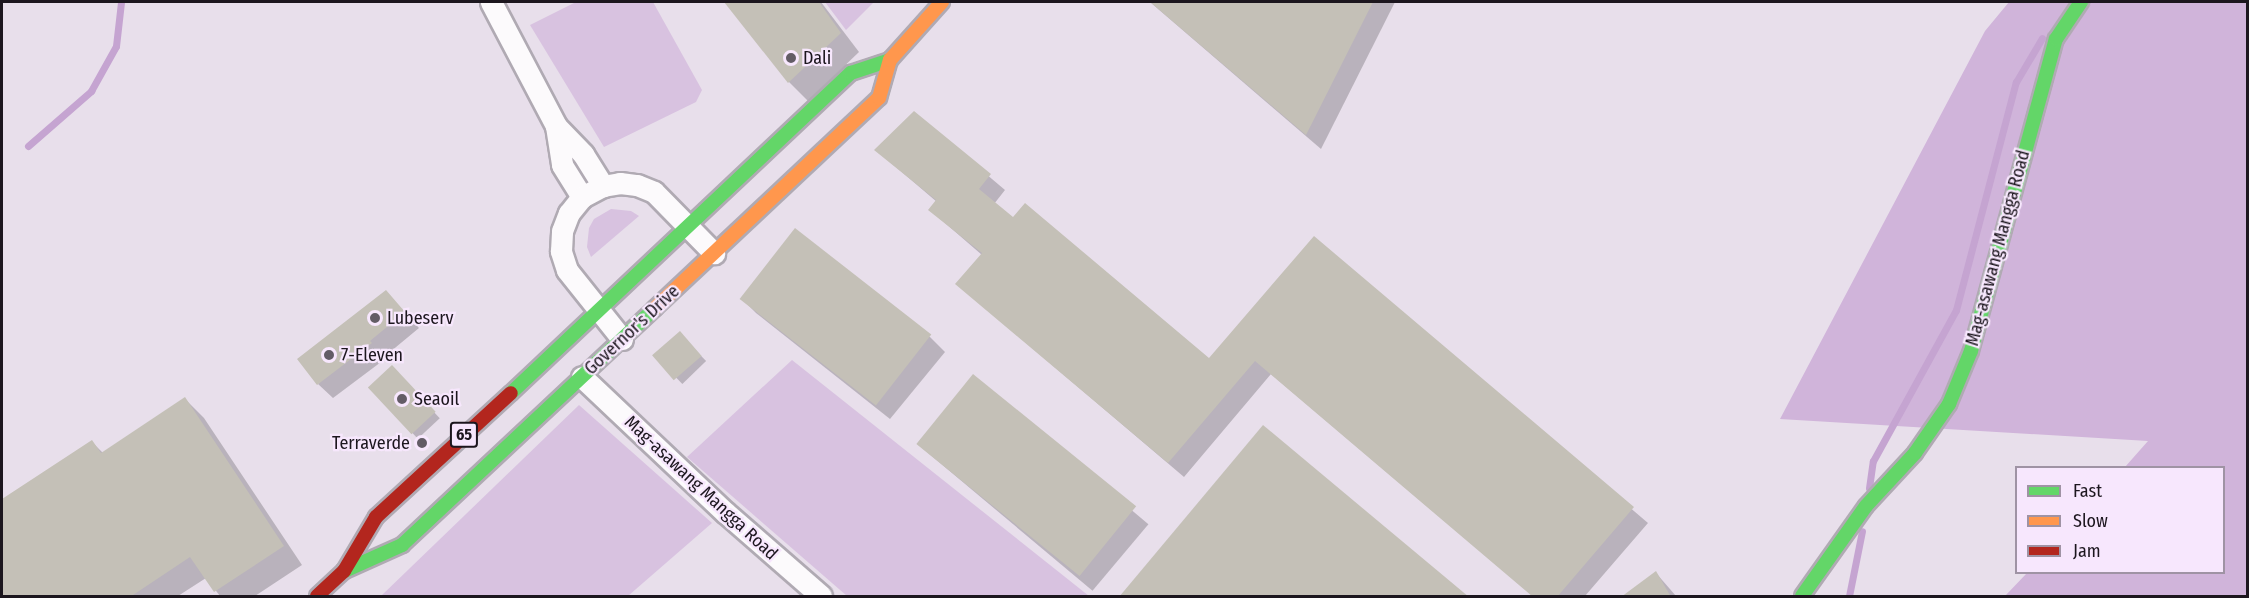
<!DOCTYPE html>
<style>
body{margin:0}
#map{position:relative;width:2249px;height:598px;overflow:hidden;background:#e8dfeb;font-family:"Fira Sans Condensed",sans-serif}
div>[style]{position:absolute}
.green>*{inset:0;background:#d8c2e0}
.forest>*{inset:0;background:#d0b4da}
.shadow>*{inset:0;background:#0003;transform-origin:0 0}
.stream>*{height:7px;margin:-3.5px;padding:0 3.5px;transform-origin:3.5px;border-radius:3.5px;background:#c5a4d1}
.building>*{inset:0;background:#c4c0b7;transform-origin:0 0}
.roads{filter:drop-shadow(2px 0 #b0aab3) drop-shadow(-2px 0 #b0aab3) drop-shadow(0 2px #b0aab3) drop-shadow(0 -2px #b0aab3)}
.street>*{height:21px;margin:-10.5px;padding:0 10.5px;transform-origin:10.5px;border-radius:10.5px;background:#fcfafc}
.fast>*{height:14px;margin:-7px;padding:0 7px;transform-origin:7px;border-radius:7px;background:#63d668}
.slow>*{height:14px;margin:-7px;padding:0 7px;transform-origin:7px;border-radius:7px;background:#ff974d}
.jam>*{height:14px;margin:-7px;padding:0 7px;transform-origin:7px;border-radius:7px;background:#b3261e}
.dots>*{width:16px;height:16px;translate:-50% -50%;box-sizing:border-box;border:3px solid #f7e7fd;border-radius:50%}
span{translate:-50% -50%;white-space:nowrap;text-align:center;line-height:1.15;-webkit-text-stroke:4.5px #f7e7fd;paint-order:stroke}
.shield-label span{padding:2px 4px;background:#f7e7fd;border:2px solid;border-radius:4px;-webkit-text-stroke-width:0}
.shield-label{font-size:16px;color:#1c161e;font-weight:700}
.poi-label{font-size:18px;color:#1c161e}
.left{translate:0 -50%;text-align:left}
.right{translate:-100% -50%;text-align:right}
.street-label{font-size:18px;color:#1c161e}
.frame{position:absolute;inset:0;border:3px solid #1c161e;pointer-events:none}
.legend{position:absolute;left:2015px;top:466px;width:210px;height:108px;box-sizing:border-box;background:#f7e7fd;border:2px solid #9f93a4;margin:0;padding:8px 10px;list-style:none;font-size:18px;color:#1c161e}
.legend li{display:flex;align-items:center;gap:12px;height:30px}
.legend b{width:30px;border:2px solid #9f93a4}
</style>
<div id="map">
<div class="green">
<i style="clip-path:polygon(576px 2px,653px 2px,702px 90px,696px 102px,604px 147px,530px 25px)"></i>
<i style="clip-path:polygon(825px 2px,874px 2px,846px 30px)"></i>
<i style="clip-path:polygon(611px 209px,631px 211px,639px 216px,591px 257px,587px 247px,589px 228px,594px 219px)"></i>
<i style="clip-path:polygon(792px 360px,1089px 596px,847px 596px,687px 457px)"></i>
<i style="clip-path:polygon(579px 405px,712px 523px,628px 596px,381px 596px)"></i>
</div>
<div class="forest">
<i style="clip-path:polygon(2009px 2px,2247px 2px,2247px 596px,2005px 596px,2027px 573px,2224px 572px,2224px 468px,2125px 467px,2148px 441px,1780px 419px,1985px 31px)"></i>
</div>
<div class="shadow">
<i style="clip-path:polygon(726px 2px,821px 2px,859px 52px,808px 101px,789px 82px)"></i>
<i style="clip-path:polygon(1150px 2px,1395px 2px,1321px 149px)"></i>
<i style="clip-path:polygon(914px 113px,1005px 190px,994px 204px,1209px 360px,1314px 238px,1648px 523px,1585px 596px,1533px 596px,1271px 374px,1184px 477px,957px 284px,982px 255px,930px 210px,937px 202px,876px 150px)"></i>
<i style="clip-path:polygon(386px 292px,419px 328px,384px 357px,385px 359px,333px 398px,318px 384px)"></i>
<i style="clip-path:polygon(741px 298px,930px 337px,945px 352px,890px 419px,756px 313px)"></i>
<i style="left:679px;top:333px;width:39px;height:33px;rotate:46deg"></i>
<i style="left:392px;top:367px;width:70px;height:30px;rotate:47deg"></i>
<i style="left:973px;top:377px;width:229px;height:87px;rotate:40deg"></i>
<i style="clip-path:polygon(185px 399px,204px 418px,302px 565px,255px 596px,220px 596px,206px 578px,178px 596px,2px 596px,2px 501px,92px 442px,103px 453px)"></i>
<i style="clip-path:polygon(1656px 573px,1676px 596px,1624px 596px)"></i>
</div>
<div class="stream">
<i style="left:28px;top:146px;width:84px;rotate:-41.1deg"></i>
<i style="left:91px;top:91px;width:51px;rotate:-60.9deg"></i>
<i style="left:116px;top:46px;width:44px;rotate:-83.5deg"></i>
<i style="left:1869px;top:488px;width:27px;rotate:-82deg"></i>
<i style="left:1873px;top:461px;width:172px;rotate:-61.2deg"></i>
<i style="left:1956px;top:310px;width:236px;rotate:-75.3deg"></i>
<i style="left:2016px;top:82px;width:51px;rotate:-59.4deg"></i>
<i style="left:1849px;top:596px;width:66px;rotate:-78.7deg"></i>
</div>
<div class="building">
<i style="clip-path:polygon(724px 2px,819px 2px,841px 33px,788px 83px)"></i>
<i style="clip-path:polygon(1150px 2px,1373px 2px,1306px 135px)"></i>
<i style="clip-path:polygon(914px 111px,991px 174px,979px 189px,1013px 217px,1025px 203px,1209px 358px,1314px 236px,1634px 507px,1557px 597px,1533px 597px,1255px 361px,1168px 463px,955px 284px,982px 253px,928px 210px,936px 200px,874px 150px)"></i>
<i style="left:795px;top:228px;width:173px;height:90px;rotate:38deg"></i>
<i style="clip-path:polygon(386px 290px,405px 312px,370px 341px,372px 343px,317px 385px,297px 359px)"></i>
<i style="left:680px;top:331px;width:33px;height:37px;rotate:49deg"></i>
<i style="left:392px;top:365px;width:64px;height:33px;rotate:47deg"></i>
<i style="left:973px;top:374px;width:210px;height:90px;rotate:39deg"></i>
<i style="clip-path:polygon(185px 397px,284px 546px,214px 592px,190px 557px,130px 597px,2px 597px,2px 499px,92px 440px,101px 453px)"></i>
<i style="clip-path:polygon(1263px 425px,1469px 597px,1119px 597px)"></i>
<i style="clip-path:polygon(1656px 571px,1671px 597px,1621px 597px)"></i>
</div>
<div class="roads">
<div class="street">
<i style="left:491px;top:2px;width:140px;rotate:62.3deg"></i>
<i style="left:556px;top:126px;width:39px;rotate:81deg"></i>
<i style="left:562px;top:165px;width:38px;rotate:58deg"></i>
<i style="left:556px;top:126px;width:39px;rotate:46deg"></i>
<i style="left:583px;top:154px;width:38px;rotate:58deg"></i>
<i style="left:622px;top:339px;width:88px;rotate:-128.6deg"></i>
<i style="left:567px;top:270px;width:20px;rotate:-108deg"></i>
<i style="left:561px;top:251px;width:20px;rotate:-87deg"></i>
<i style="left:562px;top:231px;width:19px;rotate:-69deg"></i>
<i style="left:569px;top:213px;width:21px;rotate:-51deg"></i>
<i style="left:582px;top:197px;width:24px;rotate:-28deg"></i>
<i style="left:603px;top:186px;width:17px;rotate:-10deg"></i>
<i style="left:620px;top:183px;width:17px;rotate:7deg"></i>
<i style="left:637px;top:185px;width:18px;rotate:22deg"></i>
<i style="left:654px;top:192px;width:86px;rotate:45.5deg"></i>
<i style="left:582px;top:377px;width:198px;rotate:43.4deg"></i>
<i style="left:726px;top:513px;width:126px;rotate:41.1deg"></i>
</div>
<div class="fast">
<i style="left:511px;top:393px;width:467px;rotate:-43.3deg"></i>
<i style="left:851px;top:73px;width:41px;rotate:-18.4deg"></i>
<i style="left:344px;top:571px;width:64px;rotate:-24.1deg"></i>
<i style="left:402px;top:545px;width:347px;rotate:-43.1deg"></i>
<i style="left:1802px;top:596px;width:110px;rotate:-54.6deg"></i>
<i style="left:1866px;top:506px;width:72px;rotate:-47.2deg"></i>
<i style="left:1915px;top:453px;width:60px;rotate:-55.2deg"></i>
<i style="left:1949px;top:404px;width:57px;rotate:-67.5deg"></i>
<i style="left:1971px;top:351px;width:323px;rotate:-74.8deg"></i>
<i style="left:2056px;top:39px;width:45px;rotate:-56deg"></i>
</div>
<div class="slow">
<i style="left:655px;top:308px;width:307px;rotate:-43.2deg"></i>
<i style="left:879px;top:98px;width:40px;rotate:-74deg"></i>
<i style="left:890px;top:60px;width:78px;rotate:-48.1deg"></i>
</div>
<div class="jam">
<i style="left:317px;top:596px;width:37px;rotate:-43deg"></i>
<i style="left:344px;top:571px;width:63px;rotate:-59.3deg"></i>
<i style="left:376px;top:517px;width:183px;rotate:-42.6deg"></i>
</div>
</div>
<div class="dots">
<i style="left:791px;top:58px;background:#635c66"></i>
<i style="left:375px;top:318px;background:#635c66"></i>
<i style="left:329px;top:355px;background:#635c66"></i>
<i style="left:402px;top:399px;background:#635c66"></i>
<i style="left:422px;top:443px;background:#635c66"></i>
</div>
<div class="shield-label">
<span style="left:464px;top:435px">65</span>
</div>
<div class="poi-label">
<span class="left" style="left:803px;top:58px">Dali</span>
<span class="left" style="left:387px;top:318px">Lubeserv</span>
<span class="left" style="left:341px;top:355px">7-Eleven</span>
<span class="left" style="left:414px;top:399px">Seaoil</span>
<span class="right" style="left:410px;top:443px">Terraverde</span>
</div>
<div class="street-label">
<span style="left:1998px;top:248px;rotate:-75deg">Mag-asawang Mangga Road</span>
<span style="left:632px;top:330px;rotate:-43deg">Governor's Drive</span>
<span style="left:701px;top:488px;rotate:43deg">Mag-asawang Mangga Road</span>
</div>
<div class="frame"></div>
<ul class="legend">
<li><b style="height:8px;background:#63d668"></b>Fast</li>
<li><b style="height:8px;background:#ff974d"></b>Slow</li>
<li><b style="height:8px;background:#b3261e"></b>Jam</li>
</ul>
</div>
